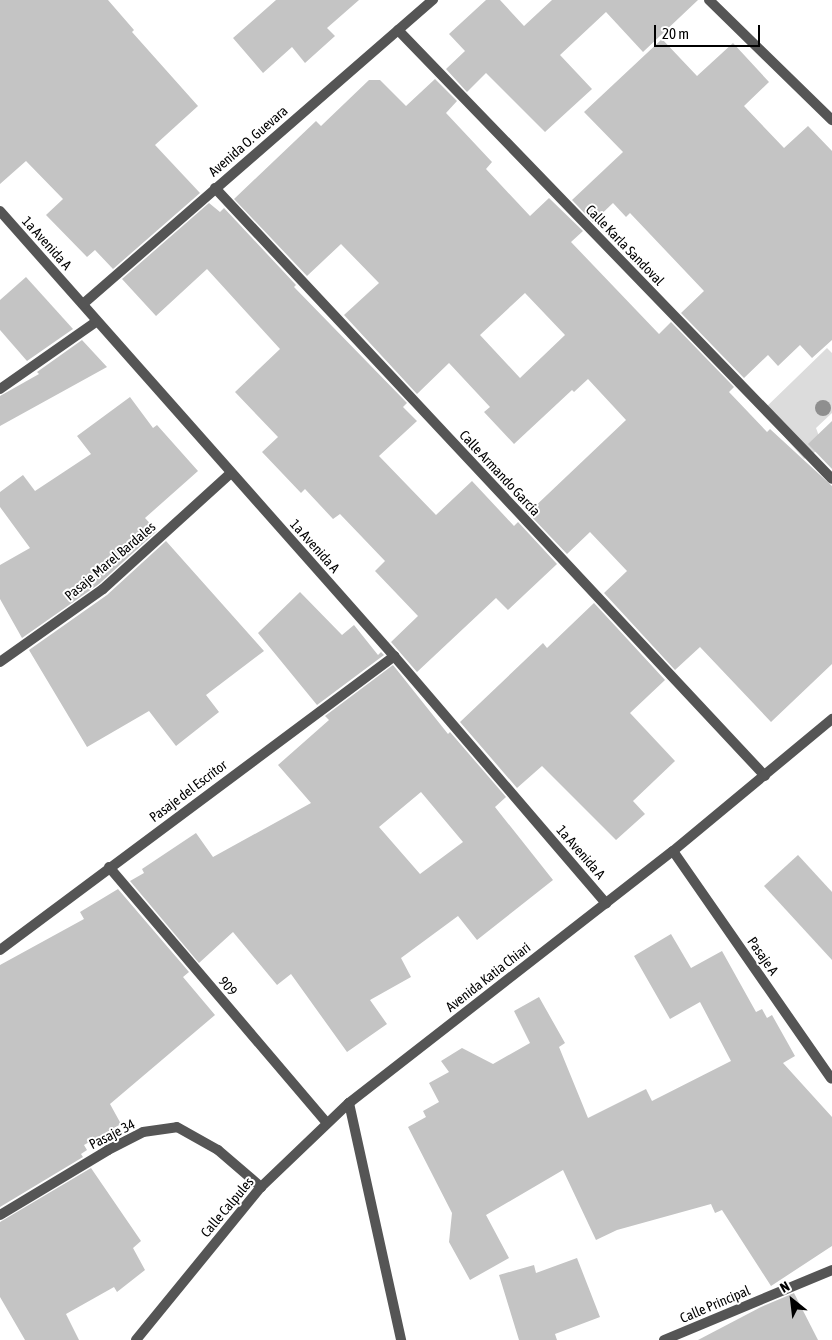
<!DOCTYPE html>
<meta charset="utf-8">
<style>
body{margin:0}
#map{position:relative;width:832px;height:1340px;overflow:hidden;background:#fff;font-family:"Asap Condensed",sans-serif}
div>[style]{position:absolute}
.green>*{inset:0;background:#dcdcdc}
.building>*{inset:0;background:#c4c4c4}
.lane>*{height:10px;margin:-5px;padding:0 5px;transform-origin:5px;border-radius:5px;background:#555}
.street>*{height:10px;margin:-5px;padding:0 5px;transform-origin:5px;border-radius:5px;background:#555}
.trees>*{width:16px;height:16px;margin:-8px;border-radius:50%;background:#8f8f8f}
span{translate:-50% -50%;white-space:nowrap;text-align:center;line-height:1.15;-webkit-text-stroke:4px #fff;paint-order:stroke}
.street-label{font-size:14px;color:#000}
.north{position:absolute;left:767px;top:1275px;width:50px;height:50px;-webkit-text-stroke:4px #fff;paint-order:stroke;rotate:331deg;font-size:14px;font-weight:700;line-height:20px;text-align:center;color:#000}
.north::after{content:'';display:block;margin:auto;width:18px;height:22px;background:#000;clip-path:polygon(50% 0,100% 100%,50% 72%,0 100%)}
.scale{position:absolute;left:654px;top:25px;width:106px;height:22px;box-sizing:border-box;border:2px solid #000;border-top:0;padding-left:6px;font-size:15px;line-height:18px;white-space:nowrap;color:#000;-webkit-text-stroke:4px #fff;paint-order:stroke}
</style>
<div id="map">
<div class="green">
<i style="clip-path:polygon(827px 348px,832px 353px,832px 413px,816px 428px,823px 447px,804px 459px,762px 411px)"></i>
</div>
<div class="building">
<i style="clip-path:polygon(0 0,108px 0,134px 30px,132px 32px,198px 106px,155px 145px,200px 193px,113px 269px,95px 250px,87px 257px,46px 215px,63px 199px,26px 161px,0 184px)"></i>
<i style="clip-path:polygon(276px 0,359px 0,327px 28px,335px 36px,305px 63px,292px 47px,263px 73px,233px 38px)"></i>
<i style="clip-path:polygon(486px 0,500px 0,524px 26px,552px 0,698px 0,643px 52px,606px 12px,560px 55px,592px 89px,545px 132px,486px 73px,467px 92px,446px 69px,465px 51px,449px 34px)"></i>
<i style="clip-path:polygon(662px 39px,697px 76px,733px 43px,769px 82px,744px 106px,784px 148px,808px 126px,832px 151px,832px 340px,812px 358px,800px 345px,778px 366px,768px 355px,744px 378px,681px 313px,704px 291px,630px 213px,626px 217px,613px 203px,593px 222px,572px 200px,623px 152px,584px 112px)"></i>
<i style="clip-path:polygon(evenodd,435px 79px,457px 101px,446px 113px,492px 162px,486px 169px,530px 216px,549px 198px,583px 231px,571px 242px,659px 334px,671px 322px,734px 387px,729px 392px,767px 432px,770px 429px,832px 486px,832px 664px,771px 722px,700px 647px,675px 670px,604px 593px,627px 571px,590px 532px,567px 554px,528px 513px,626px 420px,588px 379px,574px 392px,572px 390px,514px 444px,484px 412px,490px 407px,449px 363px,417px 394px,344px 315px,379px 283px,341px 244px,307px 276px,234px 199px,316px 121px,321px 126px,369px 80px,380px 80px,406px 106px,435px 79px,525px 293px,565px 335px,520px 378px,480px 335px,525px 293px)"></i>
<i style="clip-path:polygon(209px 203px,220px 212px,224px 208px,296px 285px,294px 287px,407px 403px,403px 407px,417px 421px,379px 456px,436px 515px,472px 481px,514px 526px,518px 522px,557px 564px,508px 610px,496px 598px,417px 672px,391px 642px,418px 616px,375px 571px,385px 561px,340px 514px,333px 519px,305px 489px,301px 493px,262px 452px,278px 437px,235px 392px,280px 349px,207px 269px,156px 316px,122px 279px)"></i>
<i style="clip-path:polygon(26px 277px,73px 329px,27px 361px,0 330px,0 300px)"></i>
<i style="clip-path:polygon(82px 340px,107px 367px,0 426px,0 396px,39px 374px,37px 372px)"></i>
<i style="clip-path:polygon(130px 397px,153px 428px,157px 425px,198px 471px,145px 518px,157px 531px,99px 584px,22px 638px,0 599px,0 565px,30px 548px,0 507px,0 492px,23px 475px,35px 491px,91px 454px,77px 436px)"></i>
<i style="clip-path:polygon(832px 421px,832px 469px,808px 444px)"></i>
<i style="clip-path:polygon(166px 541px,264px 651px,206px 695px,219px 712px,176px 746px,149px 711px,87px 747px,29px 650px,107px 595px)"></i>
<i style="clip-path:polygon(300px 592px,342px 635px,354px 625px,378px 655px,381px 652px,384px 655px,317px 705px,258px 633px)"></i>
<i style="clip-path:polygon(594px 603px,665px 680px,630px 713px,675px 761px,633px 801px,645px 814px,616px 840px,542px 766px,517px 788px,460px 722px,543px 643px,547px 648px)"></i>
<i style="clip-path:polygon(evenodd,393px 665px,448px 734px,450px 732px,506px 797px,495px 807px,553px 880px,477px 940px,458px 916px,401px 958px,411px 977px,370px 1000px,387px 1024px,347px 1052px,291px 974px,277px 985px,233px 932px,199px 963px,130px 881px,144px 873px,142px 869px,196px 833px,213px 857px,311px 803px,278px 765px,329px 720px,325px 716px,393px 665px,421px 792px,463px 842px,420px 874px,379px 827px,421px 792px)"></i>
<i style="clip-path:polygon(798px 855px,832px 892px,832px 960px,764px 886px)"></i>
<i style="clip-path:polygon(118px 889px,189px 972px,183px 977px,215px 1015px,110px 1104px,121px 1124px,84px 1145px,87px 1150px,81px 1154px,83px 1157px,0 1207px,0 965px,84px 919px,80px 912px)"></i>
<i style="clip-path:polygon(671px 934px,691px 968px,722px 951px,756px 1012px,762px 1009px,767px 1018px,772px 1015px,795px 1056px,783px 1063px,832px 1117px,832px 1246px,771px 1286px,722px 1210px,715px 1213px,711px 1204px,617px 1230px,596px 1240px,563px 1170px,486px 1215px,509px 1258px,470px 1280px,449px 1242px,452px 1213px,408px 1127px,426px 1117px,423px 1111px,439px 1102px,429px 1083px,449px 1072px,441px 1061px,462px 1048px,493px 1064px,530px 1043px,514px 1011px,539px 997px,565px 1043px,559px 1047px,588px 1118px,646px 1089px,652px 1101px,731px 1061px,700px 1002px,670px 1019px,634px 956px)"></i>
<i style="clip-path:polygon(91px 1168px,141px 1241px,133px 1248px,145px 1270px,117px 1292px,114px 1287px,66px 1314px,79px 1340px,25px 1340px,0 1297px,0 1222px)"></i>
<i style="clip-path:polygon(577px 1258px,600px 1317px,555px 1334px,557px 1340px,519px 1340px,499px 1275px,534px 1265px,536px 1273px)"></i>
<i style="clip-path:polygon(794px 1293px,818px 1340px,698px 1340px,761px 1307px)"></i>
</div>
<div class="lane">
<i style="left:0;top:389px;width:118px;rotate:-35deg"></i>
<i style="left:0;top:662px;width:126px;rotate:-35.3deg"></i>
<i style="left:103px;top:589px;width:173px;rotate:-42.2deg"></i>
<i style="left:673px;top:851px;width:277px;rotate:55.2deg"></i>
<i style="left:109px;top:867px;width:336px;rotate:49.6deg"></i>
<i style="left:0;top:950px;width:492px;rotate:-36.7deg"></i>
<i style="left:0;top:1215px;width:126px;rotate:-31deg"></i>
<i style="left:108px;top:1150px;width:39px;rotate:-27deg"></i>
<i style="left:143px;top:1132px;width:34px;rotate:-8deg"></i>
<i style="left:177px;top:1127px;width:47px;rotate:29.3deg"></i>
<i style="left:218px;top:1150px;width:57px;rotate:40.7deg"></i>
</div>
<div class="street">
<i style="left:709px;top:0;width:172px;rotate:44.3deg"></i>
<i style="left:398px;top:30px;width:624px;rotate:45.97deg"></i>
<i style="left:215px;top:188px;width:805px;rotate:46.91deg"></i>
<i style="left:0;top:211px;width:594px;rotate:48.48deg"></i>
<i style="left:394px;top:656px;width:326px;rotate:49.4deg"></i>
<i style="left:83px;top:304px;width:464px;rotate:-41deg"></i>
<i style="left:349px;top:1103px;width:243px;rotate:77.6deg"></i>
<i style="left:136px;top:1340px;width:198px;rotate:-50.8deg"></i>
<i style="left:261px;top:1187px;width:122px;rotate:-43.7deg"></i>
<i style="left:349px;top:1103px;width:410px;rotate:-37.9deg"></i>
<i style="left:673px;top:851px;width:207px;rotate:-39.7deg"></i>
<i style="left:664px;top:1340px;width:182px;rotate:-22.6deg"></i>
</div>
<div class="trees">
<i style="left:823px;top:408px"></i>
</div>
<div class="street-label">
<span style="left:248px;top:141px;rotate:-41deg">Avenida O. Guevara</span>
<span style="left:47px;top:243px;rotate:48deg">1a Avenida A</span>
<span style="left:625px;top:245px;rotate:46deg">Calle Karla Sandoval</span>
<span style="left:500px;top:473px;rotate:47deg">Calle Armando García</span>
<span style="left:315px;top:546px;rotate:48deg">1a Avenida A</span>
<span style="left:110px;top:561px;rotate:-40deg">Pasaje Marel Bardales</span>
<span style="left:188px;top:791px;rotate:-37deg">Pasaje del Escritor</span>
<span style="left:581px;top:852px;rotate:49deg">1a Avenida A</span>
<span style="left:763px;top:956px;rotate:55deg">Pasaje A</span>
<span style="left:488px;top:977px;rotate:-38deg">Avenida Katia Chiari</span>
<span style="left:228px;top:986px;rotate:49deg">909</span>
<span style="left:112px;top:1134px;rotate:-27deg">Pasaje 34</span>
<span style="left:227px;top:1207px;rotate:-50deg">Calle Calpules</span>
<span style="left:715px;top:1304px;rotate:-23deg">Calle Principal</span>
</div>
<div class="north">N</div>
<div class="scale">20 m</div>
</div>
